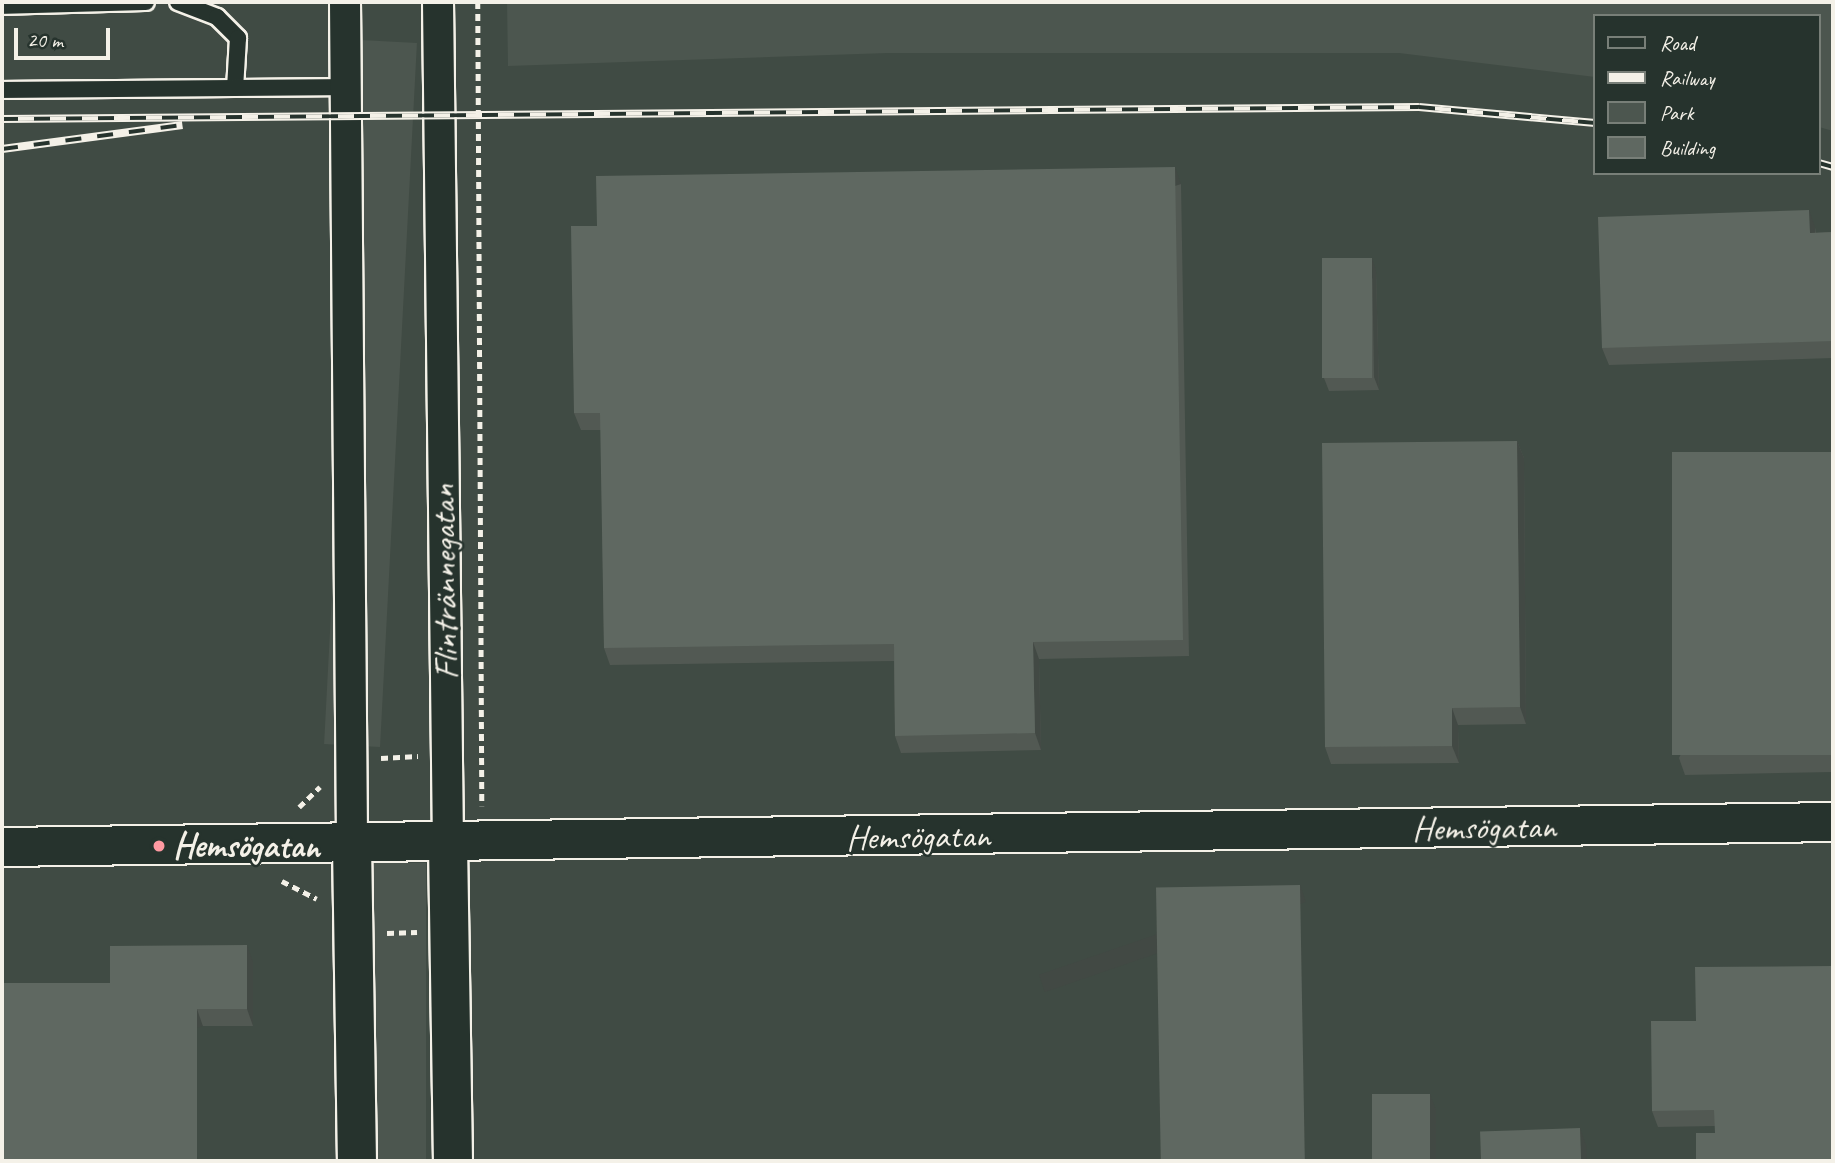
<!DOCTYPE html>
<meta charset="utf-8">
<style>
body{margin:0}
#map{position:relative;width:1835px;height:1163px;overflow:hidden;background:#323e38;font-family:Caveat,sans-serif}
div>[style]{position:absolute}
.built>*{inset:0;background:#404b44}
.green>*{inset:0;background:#4c564f;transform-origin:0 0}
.path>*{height:4.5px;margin-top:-2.25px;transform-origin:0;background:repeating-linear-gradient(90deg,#f4f1e8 0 7px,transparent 0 12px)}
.roads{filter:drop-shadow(2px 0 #f4f1e8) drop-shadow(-2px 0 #f4f1e8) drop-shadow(0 2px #f4f1e8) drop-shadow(0 -2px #f4f1e8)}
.lane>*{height:16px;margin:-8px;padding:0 8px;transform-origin:8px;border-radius:8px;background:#26332d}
.street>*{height:30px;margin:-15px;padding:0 15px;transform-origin:15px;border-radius:15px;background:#26332d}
.secondary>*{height:38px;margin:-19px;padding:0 19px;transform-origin:19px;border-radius:19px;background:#26332d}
.rail>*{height:8px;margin-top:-4px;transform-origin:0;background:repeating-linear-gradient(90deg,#26332d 0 16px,#f4f1e8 0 32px);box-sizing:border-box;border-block:2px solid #f4f1e8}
.wall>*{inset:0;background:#525953}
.shaded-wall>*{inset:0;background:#424944;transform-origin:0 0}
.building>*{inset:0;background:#5f6861;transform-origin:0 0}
.dots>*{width:19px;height:19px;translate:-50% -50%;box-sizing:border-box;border:4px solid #26332d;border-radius:50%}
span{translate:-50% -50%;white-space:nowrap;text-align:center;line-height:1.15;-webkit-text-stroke:5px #26332d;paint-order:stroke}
.street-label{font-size:35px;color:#f4f1e8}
.poi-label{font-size:35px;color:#f4f1e8;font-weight:700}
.left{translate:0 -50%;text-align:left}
.frame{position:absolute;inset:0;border:4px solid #f4f1e8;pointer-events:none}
.legend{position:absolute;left:1593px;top:14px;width:228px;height:161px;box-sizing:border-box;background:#26332d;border:2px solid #787f78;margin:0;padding:9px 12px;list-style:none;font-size:21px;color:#f4f1e8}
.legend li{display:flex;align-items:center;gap:14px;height:35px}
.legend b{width:35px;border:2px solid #787f78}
.scale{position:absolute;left:14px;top:28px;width:96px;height:32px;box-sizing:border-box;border:4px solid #f4f1e8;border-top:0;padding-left:9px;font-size:21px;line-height:24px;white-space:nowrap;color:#f4f1e8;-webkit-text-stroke:5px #26332d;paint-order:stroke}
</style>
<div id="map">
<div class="built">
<i style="clip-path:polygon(evenodd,2px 2px,1833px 2px,1833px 1161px,2px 1161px,2px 2px,1595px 16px,1819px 16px,1819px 173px,1595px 173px,1595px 16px)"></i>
</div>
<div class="green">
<i style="clip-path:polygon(507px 2px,1833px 2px,1833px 131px,1819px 127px,1819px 16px,1595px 16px,1595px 77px,1399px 53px,888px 53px,508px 66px)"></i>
<i style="left:361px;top:40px;width:56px;height:705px;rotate:3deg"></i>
<i style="left:370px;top:863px;width:56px;height:298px"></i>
</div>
<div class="path">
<i style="left:478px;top:2px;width:804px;rotate:89.71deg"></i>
<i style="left:381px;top:758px;width:37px;rotate:-3deg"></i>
<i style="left:299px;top:807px;width:29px;rotate:-44deg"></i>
<i style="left:282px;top:881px;width:39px;rotate:27deg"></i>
<i style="left:387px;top:933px;width:30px;rotate:-2deg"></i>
</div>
<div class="roads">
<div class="lane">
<i style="left:178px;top:2px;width:42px;rotate:21deg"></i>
<i style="left:217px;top:17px;width:30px;rotate:45deg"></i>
<i style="left:238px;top:38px;width:50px;rotate:93.4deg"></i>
<i style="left:2px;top:6px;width:144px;rotate:-1.6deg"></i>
<i style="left:2px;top:90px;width:343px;rotate:-0.5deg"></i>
</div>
<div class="street">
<i style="left:345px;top:2px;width:843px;rotate:89.52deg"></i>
<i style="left:438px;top:2px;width:842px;rotate:89.32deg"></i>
</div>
<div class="secondary">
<i style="left:448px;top:844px;width:317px;rotate:89.1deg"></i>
<i style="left:352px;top:845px;width:316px;rotate:89.1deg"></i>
<i style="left:2px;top:847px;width:1831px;rotate:-0.78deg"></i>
</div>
</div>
<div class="rail">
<i style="left:2px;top:119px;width:1417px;rotate:-0.49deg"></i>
<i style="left:1419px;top:107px;width:177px;rotate:5.2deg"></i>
<i style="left:2px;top:149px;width:182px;rotate:-7.6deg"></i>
<i style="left:1819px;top:163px;width:15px;rotate:16deg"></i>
</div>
<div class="wall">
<i style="clip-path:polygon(1181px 184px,1189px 656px,1039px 659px,1041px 750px,901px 753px,895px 736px,894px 661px,610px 665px,604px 648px,601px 430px,581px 430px,574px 413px,597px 226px)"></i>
<i style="clip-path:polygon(1815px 227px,1816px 233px,1833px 232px,1833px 358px,1609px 365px,1602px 348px)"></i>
<i style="clip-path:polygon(1376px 271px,1379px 390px,1329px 391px,1324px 378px)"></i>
<i style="clip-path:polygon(1517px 441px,1524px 458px,1526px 724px,1458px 725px,1459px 763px,1331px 764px,1325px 747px)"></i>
<i style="clip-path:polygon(1833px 452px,1833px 772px,1685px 775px,1679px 758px)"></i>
<i style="clip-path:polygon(253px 962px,253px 1026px,203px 1026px,110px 983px)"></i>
<i style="clip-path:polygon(1833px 966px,1715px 1126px,1658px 1127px,1652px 1111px,1696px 1021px)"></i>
</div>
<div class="shaded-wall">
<i style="left:1175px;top:167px;width:18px;height:473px;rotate:71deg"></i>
<i style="clip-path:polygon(1809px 210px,1815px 227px,1816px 249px,1810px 233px)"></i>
<i style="clip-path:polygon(1372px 258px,1376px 271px,1379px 390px,1374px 377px)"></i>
<i style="clip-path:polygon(1517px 441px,1524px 458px,1526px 724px,1520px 707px)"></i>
<i style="clip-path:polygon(1033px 642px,1039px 659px,1041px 750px,1035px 733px)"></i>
<i style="clip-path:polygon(1452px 708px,1458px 725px,1459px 763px,1452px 746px)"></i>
<i style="left:1300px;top:885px;width:18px;height:276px;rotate:71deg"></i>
<i style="clip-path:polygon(247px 945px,253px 962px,253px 1026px,247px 1009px)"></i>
<i style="left:197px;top:1009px;width:18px;height:152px;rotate:71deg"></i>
<i style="clip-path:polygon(1430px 1094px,1436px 1110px,1436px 1161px,1430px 1161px)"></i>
<i style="clip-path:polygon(1580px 1128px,1586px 1145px,1587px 1161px,1581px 1161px)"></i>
</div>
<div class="building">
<i style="clip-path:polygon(1175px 167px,1183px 640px,1033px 642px,1035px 733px,895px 736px,894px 644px,604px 648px,600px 413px,574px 413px,571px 226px,597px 226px,596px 176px)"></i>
<i style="clip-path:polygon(1809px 210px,1810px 233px,1833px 232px,1833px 341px,1602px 348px,1598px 217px)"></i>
<i style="left:1322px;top:258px;width:50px;height:120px"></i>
<i style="clip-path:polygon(1517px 441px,1520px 707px,1452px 708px,1452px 746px,1325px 747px,1322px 443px)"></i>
<i style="left:1833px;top:452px;width:303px;height:161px;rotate:90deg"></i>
<i style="left:1300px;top:885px;width:276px;height:144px;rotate:89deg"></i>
<i style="clip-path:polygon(247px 945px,247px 1009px,197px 1009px,197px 1161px,2px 1161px,2px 983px,110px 983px,110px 946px)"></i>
<i style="clip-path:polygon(1833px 966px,1833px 1161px,1696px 1161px,1696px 1133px,1715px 1133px,1714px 1110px,1652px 1111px,1651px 1021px,1696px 1021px,1695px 967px)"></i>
<i style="left:1372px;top:1094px;width:58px;height:67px"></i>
<i style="left:1580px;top:1128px;width:33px;height:100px;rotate:88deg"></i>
</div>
<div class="dots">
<i style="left:159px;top:846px;background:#ff9aa2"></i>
</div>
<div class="street-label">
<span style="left:445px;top:582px;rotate:-91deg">Flintrännegatan</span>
<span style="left:1484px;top:828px;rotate:-1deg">Hemsögatan</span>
<span style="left:918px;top:837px;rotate:-1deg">Hemsögatan</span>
</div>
<div class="poi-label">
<span class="left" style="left:173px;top:846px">Hemsögatan</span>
</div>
<div class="frame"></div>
<ul class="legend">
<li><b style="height:9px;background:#26332d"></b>Road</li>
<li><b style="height:9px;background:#f4f1e8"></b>Railway</li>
<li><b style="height:19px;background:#4c564f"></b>Park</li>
<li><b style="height:19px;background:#5f6861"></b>Building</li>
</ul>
<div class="scale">20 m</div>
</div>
